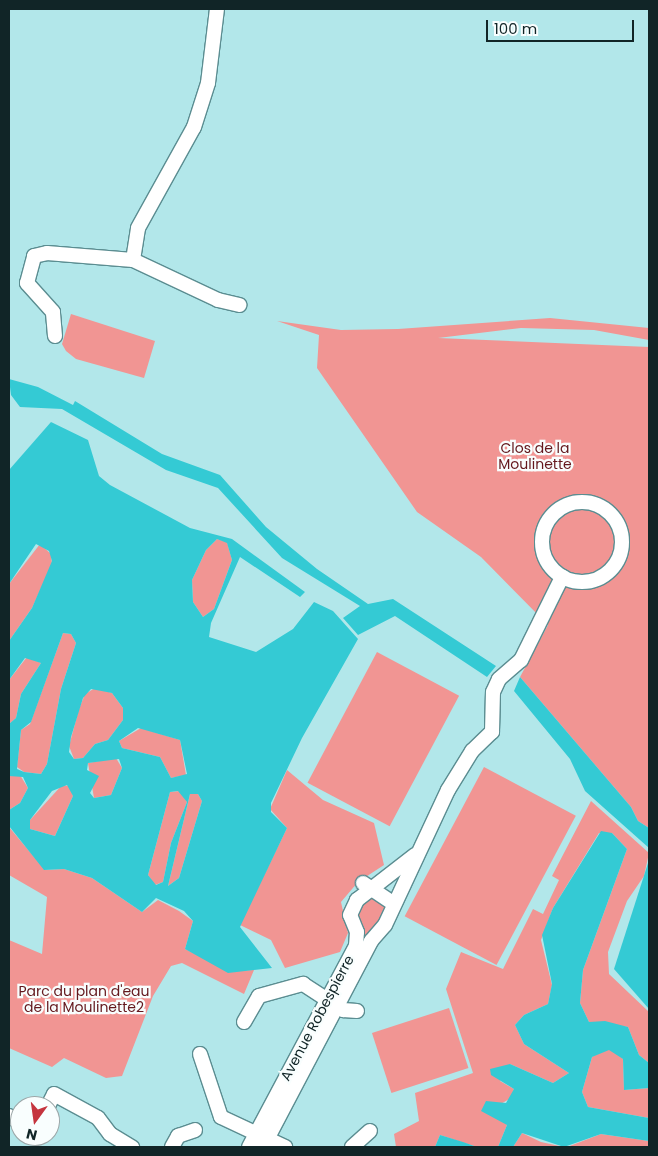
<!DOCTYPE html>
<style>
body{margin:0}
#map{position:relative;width:658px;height:1156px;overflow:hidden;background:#b2e7ea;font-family:Poppins,sans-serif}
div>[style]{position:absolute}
.green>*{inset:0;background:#f19593;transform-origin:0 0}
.water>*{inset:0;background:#34cad4}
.roads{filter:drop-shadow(1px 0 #5b8d91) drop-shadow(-1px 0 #5b8d91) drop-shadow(0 1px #5b8d91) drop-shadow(0 -1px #5b8d91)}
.minor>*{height:14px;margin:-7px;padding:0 7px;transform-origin:7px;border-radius:7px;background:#fff}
.minor>.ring{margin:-7px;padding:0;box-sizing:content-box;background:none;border:14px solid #fff;border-radius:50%}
span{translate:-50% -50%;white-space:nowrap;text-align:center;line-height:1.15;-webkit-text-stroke:4.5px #f9fefe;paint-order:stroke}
.park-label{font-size:14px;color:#64181d}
.street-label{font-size:14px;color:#112527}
.frame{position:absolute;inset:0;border:10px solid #112527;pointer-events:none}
.north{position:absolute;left:10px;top:1096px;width:50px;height:50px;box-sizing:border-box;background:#f9fefe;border:1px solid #9ca7a8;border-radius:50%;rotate:194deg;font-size:14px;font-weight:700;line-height:20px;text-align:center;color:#112527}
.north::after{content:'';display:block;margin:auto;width:18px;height:22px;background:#c5353f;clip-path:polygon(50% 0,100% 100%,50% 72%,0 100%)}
.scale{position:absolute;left:486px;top:20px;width:148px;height:22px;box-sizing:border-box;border:2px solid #112527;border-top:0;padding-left:6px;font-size:15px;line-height:18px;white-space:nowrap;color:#112527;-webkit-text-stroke:4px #f9fefe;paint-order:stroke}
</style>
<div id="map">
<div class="green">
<i style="clip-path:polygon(71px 314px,155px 341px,144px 378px,76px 359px,66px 351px,62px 344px)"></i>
<i style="clip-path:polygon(550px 318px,649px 328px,649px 340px,594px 330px,521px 328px,438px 338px,649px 347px,649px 828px,638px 821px,631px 807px,520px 677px,548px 625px,481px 557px,417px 512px,317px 368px,319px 335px,277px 321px,341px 330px,398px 329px)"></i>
<i style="clip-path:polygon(217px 539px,227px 542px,232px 560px,214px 609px,203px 617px,193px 602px,192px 580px,206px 550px)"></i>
<i style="clip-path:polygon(40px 544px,51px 554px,52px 564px,32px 608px,9px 641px,9px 584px)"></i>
<i style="clip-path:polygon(63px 633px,71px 634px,76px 643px,61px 689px,47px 764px,41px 774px,24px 772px,17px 767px,21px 730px,30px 724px)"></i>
<i style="left:377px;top:652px;width:93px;height:148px;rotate:28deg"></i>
<i style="clip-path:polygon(27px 657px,41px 663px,21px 694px,16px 718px,9px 724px,9px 680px)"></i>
<i style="clip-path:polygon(95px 688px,112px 693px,123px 708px,123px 720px,108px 740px,95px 744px,83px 758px,74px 759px,69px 746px,79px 709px,85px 694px)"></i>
<i style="clip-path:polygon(141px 728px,180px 740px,186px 775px,171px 778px,160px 757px,122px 748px,119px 741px)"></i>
<i style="clip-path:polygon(116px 758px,122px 768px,111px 795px,94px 798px,88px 763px)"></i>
<i style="left:484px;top:767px;width:104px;height:169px;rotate:28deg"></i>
<i style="clip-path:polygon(287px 770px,323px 800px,374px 823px,384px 865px,358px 882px,341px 902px,348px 933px,340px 952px,285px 968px,271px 940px,240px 925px,287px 828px,270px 809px)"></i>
<i style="clip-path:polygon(20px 775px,28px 788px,20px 803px,9px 810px,9px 776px)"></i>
<i style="clip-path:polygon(62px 785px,69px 786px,73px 796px,55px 836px,30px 829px,30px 820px)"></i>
<i style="clip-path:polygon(180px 791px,187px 802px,171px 843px,163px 882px,155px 885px,148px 875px,170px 792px)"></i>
<i style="clip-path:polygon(190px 794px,198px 794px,202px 801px,179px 878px,168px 886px)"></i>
<i style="clip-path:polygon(591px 801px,649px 853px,644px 876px,627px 901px,608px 952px,609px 974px,649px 1012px,649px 1063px,639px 1055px,628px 1027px,589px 1022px,580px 1003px,583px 970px,627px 849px,612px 833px,599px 833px,553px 908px,541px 940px,552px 985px,548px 1004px,524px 1015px,515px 1025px,524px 1044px,569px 1073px,553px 1083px,510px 1064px,500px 1081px,514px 1089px,511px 1098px,499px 1105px,490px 1102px,507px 1125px,498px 1147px,477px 1147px,440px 1135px,435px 1147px,396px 1147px,394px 1134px,419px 1121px,415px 1093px,473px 1073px,446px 989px,461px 952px,503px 969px,533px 909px,543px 914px,559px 880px,552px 876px)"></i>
<i style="clip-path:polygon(9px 827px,45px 870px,64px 869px,92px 878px,142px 912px,158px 900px,179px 911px,193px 921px,185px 949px,231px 971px,254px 970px,244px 994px,182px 963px,171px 966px,153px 996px,122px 1076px,106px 1078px,64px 1058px,52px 1067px,9px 1048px,9px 940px,42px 954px,47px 897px,9px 875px)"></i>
<i style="clip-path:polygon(367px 888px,390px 899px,371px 941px,356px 946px,351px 921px)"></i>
<i style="left:449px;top:1008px;width:63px;height:81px;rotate:72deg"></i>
<i style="clip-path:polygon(603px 1050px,612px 1050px,623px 1059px,624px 1090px,649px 1088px,649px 1118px,588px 1107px,582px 1092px,592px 1057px)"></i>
<i style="clip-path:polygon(522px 1133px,541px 1142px,564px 1147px,513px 1147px)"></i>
<i style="clip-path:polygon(601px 1134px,649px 1141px,649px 1147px,567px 1147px)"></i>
</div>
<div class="water">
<i style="clip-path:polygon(9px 379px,38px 387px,73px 405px,75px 401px,162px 454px,220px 475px,266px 527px,317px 569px,368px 604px,393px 599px,496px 666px,487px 677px,395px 616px,358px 635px,343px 618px,360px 606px,282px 558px,218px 488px,166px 470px,62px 409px,20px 407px,11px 395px)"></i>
<i style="clip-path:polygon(evenodd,51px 422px,88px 440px,99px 476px,110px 485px,190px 528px,232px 539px,305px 592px,300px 597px,240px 557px,211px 623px,209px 637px,256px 652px,293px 629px,314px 602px,333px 611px,358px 639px,302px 738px,271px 803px,271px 812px,287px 828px,240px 927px,272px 968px,228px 973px,185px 949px,193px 921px,184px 911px,156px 898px,142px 912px,92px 878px,64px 869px,44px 870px,9px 826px,9px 810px,20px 803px,28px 788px,23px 777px,9px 776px,9px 724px,16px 718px,21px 694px,41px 663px,25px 658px,9px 680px,9px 641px,32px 608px,52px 561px,49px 551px,36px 544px,9px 584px,9px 470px,51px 422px,217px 539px,227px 543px,232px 560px,214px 609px,203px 617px,193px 602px,192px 580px,206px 550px,217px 539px,51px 422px,63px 633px,71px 634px,76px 643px,61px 689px,47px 764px,41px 774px,24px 772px,17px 769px,21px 730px,31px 722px,63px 633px,51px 422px,91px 689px,112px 693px,123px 708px,123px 720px,108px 740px,95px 744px,83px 758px,74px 759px,69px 752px,71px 737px,83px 698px,91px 689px,51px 422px,138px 728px,180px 740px,187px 774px,171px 778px,160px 757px,122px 748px,119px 741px,138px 728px,51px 422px,119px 759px,122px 768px,111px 795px,94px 798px,90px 793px,99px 776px,87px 770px,88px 763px,119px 759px,51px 422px,67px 785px,73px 796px,55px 836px,30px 829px,30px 820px,52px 791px,67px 785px,51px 422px,178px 791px,187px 802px,171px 843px,163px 882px,156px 885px,148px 875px,170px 792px,178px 791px,51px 422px,190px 794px,198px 794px,202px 801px,179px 878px,168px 886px,190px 794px)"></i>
<i style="clip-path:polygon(520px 677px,631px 807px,638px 821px,649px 828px,649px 848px,585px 791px,570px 759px,514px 691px)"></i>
<i style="clip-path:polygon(601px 831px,612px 833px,627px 849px,583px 970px,580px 1003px,589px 1022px,605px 1021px,628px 1027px,639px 1055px,649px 1063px,649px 1088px,624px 1090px,623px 1059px,609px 1050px,592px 1057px,582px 1092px,588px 1107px,649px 1118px,649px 1141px,601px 1134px,564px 1147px,522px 1133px,513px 1147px,498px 1147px,507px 1125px,481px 1111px,486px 1101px,506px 1103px,514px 1089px,491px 1075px,490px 1069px,510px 1064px,553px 1083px,569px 1073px,524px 1044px,515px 1025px,524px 1015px,548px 1004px,552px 984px,542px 935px,553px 908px)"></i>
<i style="clip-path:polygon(649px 860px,649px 1009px,614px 969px)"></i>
<i style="clip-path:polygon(440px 1135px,463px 1142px,477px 1147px,435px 1147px)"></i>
</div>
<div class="roads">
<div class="minor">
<i style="left:133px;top:260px;width:32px;rotate:-81deg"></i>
<i style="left:138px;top:228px;width:115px;rotate:-61deg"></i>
<i style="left:194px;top:127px;width:46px;rotate:-72.3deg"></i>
<i style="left:208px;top:83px;width:75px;rotate:-83.1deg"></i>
<i style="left:55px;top:336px;width:24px;rotate:-95deg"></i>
<i style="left:53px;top:312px;width:39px;rotate:-132deg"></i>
<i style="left:27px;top:283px;width:28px;rotate:-75deg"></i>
<i style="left:34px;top:256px;width:13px;rotate:-13deg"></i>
<i style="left:47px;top:253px;width:86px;rotate:4.7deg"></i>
<i style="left:133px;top:260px;width:94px;rotate:25.2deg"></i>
<i style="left:218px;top:300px;width:22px;rotate:13deg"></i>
<i class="ring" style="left:542px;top:502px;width:66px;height:66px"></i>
<i style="left:363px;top:883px;width:37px;rotate:34deg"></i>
<i style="left:244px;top:1022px;width:30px;rotate:-60deg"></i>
<i style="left:259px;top:996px;width:46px;rotate:-15.3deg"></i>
<i style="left:303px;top:984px;width:48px;rotate:33deg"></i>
<i style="left:343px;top:1010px;width:14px;rotate:4deg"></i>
<i style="left:200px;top:1054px;width:66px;rotate:71.6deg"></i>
<i style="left:221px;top:1117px;width:71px;rotate:25.1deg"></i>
<i style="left:48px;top:1106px;width:13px;rotate:-63deg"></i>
<i style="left:54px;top:1094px;width:50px;rotate:28.6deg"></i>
<i style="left:98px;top:1118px;width:20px;rotate:53deg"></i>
<i style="left:110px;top:1134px;width:26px;rotate:31deg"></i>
<i style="left:9px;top:1116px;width:13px;rotate:29deg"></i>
<i style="left:172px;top:1147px;width:13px;rotate:-61deg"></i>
<i style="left:178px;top:1136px;width:18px;rotate:-19deg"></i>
<i style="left:249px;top:1147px;width:228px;rotate:-62deg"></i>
<i style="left:356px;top:946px;width:14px;rotate:-86deg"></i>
<i style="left:357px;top:932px;width:18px;rotate:-112deg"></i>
<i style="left:350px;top:915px;width:17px;rotate:-65deg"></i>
<i style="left:357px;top:900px;width:73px;rotate:-37.8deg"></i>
<i style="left:263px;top:1147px;width:233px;rotate:-62.3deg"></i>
<i style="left:371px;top:941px;width:21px;rotate:-49deg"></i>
<i style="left:385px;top:925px;width:149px;rotate:-65deg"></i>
<i style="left:448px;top:790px;width:46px;rotate:-58.4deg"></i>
<i style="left:472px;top:751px;width:28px;rotate:-44deg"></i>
<i style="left:492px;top:732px;width:40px;rotate:-88.6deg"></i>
<i style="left:493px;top:692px;width:14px;rotate:-65deg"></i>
<i style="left:499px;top:679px;width:29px;rotate:-41deg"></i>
<i style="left:521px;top:660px;width:93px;rotate:-63.7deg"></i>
<i style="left:352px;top:1147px;width:24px;rotate:-42deg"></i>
</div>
</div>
<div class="park-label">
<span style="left:535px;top:456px">Clos de la<br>Moulinette</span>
<span style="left:84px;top:999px">Parc du plan d'eau<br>de la Moulinette2</span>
</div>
<div class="street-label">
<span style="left:317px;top:1018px;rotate:-62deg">Avenue Robespierre</span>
</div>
<div class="frame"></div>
<div class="north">N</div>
<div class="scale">100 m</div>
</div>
